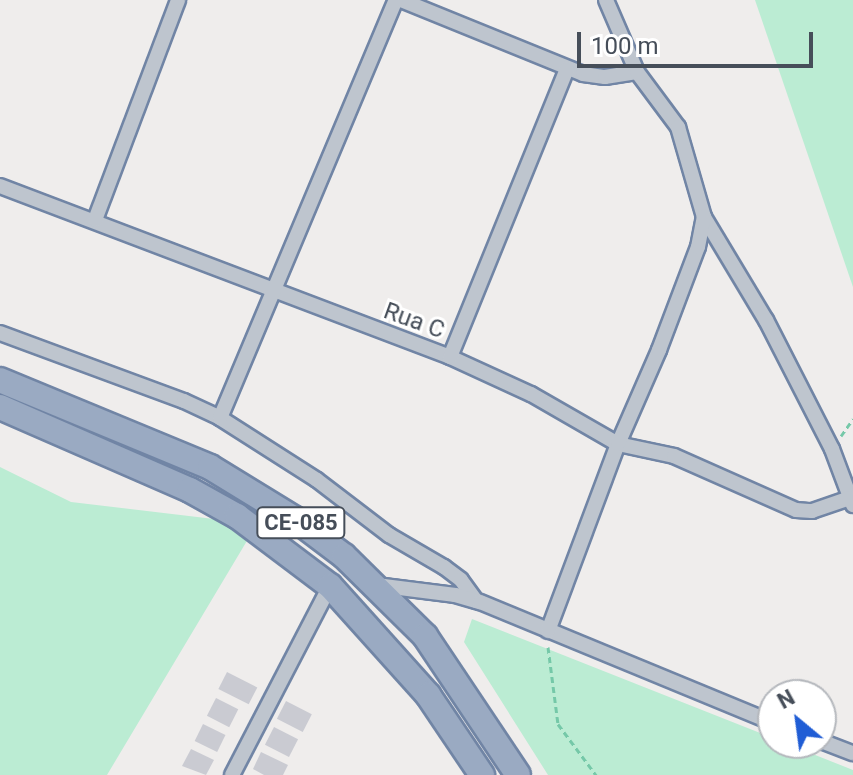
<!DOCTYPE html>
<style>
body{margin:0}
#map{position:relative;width:853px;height:775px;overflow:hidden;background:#efedec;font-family:Roboto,sans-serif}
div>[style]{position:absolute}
.green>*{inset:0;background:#bbecd3}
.building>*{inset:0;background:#cacbd2;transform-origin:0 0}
.path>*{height:3px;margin-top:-1.5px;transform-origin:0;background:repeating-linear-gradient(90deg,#75c8a8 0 6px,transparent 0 10px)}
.roads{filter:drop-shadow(2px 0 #7185a5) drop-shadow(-2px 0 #7185a5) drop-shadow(0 2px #7185a5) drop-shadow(0 -2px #7185a5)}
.minor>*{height:14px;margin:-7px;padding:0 7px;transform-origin:7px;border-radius:7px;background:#bec5ce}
.trunk>*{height:24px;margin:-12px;padding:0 12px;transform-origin:12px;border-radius:12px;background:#9aaac2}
span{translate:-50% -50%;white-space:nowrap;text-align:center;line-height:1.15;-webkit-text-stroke:6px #fff;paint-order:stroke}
.shield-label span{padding:2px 6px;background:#fff;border:2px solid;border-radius:6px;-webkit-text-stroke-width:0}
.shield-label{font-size:22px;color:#464e59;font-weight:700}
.street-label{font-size:24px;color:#464e59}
.north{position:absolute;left:757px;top:679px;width:80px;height:80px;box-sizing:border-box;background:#fff;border:2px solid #b5b8bd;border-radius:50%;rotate:331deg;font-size:22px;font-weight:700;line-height:32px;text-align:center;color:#464e59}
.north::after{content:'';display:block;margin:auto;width:28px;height:36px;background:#205dd5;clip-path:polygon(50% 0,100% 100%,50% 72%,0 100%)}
.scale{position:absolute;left:577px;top:32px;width:236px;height:36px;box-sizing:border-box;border:4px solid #464e59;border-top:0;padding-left:10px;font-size:24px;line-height:28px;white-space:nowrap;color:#464e59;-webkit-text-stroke:6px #fff;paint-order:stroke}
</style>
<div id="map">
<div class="green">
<i style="clip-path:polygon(755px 0,853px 0,853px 287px)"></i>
<i style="clip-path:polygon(0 467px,71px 502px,257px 524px,107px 775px,0 775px)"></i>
<i style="clip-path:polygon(472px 619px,773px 738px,773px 743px,785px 743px,853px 770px,853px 775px,548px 775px,464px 642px)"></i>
</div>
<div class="building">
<i style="left:227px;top:672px;width:34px;height:19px;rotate:27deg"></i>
<i style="left:216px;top:698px;width:25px;height:20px;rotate:27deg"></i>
<i style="left:286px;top:701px;width:29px;height:20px;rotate:27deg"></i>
<i style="left:203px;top:724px;width:25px;height:19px;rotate:26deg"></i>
<i style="left:274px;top:727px;width:27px;height:20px;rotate:27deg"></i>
<i style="clip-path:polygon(191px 749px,214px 760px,206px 775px,182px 766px)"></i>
<i style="clip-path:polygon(261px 752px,288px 765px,283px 775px,264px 775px,253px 769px)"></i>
</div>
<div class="path">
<i style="left:841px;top:436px;width:21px;rotate:-55deg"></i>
<i style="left:548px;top:647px;width:78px;rotate:82.6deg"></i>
<i style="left:558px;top:724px;width:64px;rotate:53.3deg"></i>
</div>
<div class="roads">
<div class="minor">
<i style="left:401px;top:0;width:196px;rotate:22.1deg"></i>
<i style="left:583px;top:74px;width:22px;rotate:8deg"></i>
<i style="left:605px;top:77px;width:32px;rotate:-9deg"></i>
<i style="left:606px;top:0;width:78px;rotate:66.7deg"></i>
<i style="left:637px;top:72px;width:69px;rotate:53.3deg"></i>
<i style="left:678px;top:127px;width:94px;rotate:73.9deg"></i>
<i style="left:704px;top:217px;width:120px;rotate:59deg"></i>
<i style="left:766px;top:320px;width:145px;rotate:62.9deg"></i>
<i style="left:832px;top:449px;width:60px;rotate:69.4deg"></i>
<i style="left:0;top:186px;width:481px;rotate:20.8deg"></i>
<i style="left:450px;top:357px;width:89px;rotate:24.6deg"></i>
<i style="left:531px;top:394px;width:100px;rotate:29.9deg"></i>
<i style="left:618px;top:444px;width:57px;rotate:12.1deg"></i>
<i style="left:674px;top:456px;width:133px;rotate:23.9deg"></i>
<i style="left:796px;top:510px;width:16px;rotate:4deg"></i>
<i style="left:812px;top:511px;width:39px;rotate:-19deg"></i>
<i style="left:95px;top:220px;width:235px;rotate:-69.3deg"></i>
<i style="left:0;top:333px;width:196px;rotate:20.3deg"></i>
<i style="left:184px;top:401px;width:40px;rotate:25deg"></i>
<i style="left:220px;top:418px;width:115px;rotate:32.6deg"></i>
<i style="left:317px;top:480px;width:91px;rotate:37.4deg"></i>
<i style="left:389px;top:535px;width:64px;rotate:30.2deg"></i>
<i style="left:444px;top:567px;width:21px;rotate:37deg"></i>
<i style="left:461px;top:580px;width:26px;rotate:54deg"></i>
<i style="left:450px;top:357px;width:311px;rotate:-67.9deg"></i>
<i style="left:220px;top:418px;width:454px;rotate:-67.2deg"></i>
<i style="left:376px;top:585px;width:80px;rotate:7.2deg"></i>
<i style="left:455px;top:595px;width:26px;rotate:16deg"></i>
<i style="left:480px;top:602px;width:317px;rotate:22.4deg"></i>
<i style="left:548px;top:631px;width:200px;rotate:-69.5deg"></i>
<i style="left:618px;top:444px;width:103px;rotate:-66.4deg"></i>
<i style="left:659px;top:350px;width:110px;rotate:-69.3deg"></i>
<i style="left:698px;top:247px;width:31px;rotate:-79deg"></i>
<i style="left:821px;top:741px;width:34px;rotate:21deg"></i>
<i style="left:232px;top:775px;width:213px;rotate:-62.6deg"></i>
</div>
<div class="trunk">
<i style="left:0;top:380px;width:227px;rotate:22.5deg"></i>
<i style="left:210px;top:467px;width:100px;rotate:31.5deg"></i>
<i style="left:295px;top:519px;width:61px;rotate:37.1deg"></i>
<i style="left:344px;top:556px;width:114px;rotate:44.6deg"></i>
<i style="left:425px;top:636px;width:167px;rotate:56.2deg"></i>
<i style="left:0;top:407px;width:207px;rotate:23.6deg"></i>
<i style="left:190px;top:490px;width:54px;rotate:29deg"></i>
<i style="left:237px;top:516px;width:116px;rotate:37deg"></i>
<i style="left:330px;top:586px;width:147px;rotate:48deg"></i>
<i style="left:428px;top:695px;width:97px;rotate:56deg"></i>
</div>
</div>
<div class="shield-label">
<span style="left:301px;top:523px">CE-085</span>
</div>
<div class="street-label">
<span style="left:414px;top:321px;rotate:20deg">Rua C</span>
</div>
<div class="north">N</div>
<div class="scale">100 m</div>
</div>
